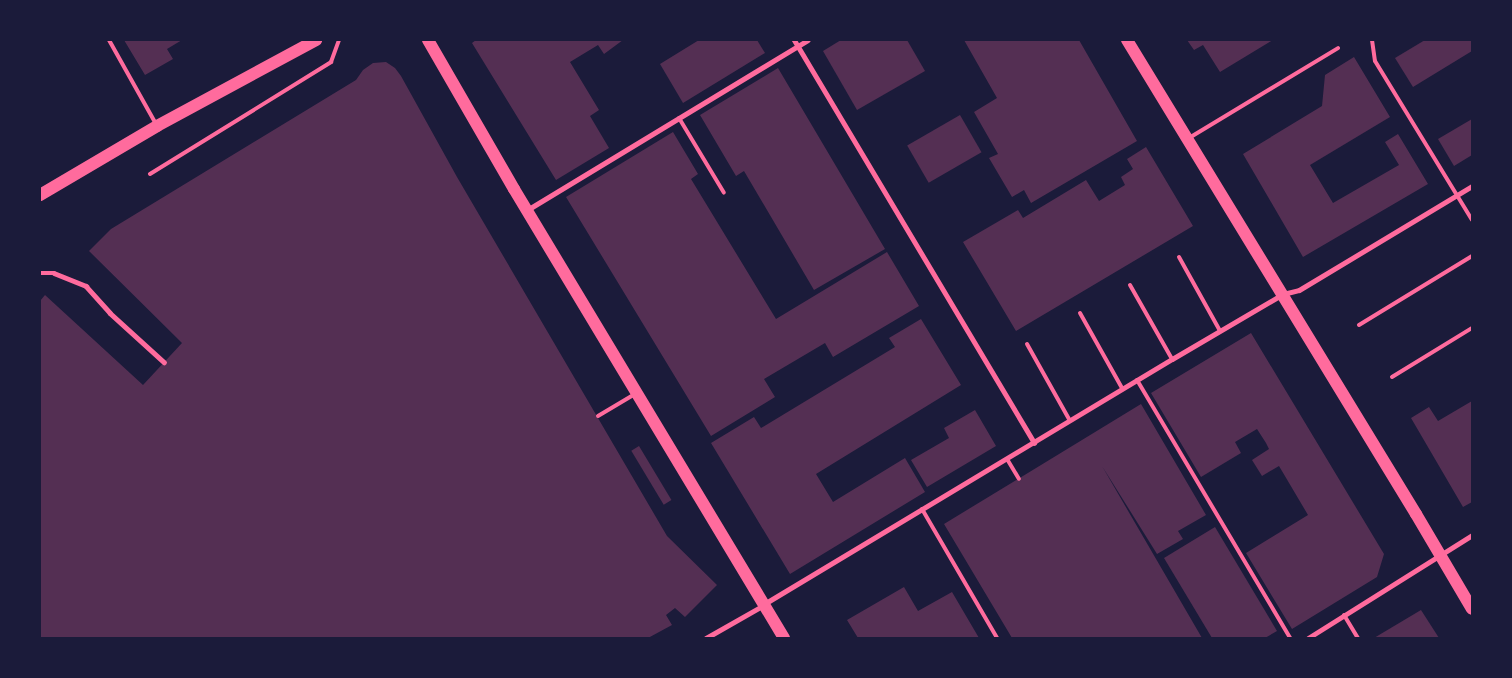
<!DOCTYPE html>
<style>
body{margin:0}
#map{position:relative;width:1512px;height:678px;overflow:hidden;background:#1b1b3a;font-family:Inter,sans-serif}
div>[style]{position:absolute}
.building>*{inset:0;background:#542f53;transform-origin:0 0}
.service>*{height:4px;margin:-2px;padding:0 2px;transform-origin:2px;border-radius:2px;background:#ff6b9d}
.pedestrian>*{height:4.5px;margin:-2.25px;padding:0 2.25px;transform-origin:2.25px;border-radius:2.25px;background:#ff6b9d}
.minor>*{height:5px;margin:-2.5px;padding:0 2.5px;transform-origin:2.5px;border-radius:2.5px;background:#ff6b9d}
.primary>*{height:12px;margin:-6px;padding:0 6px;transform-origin:6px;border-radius:6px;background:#ff6b9d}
span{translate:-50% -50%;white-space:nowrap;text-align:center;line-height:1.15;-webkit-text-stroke:4px #1b1b3a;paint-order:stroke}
.frame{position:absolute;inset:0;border:41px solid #1b1b3a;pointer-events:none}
</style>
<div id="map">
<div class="building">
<i style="clip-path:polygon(124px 40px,182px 40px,167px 49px,173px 59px,145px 75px)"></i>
<i style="clip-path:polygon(476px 40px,623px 40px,604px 54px,598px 45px,570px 62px,599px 110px,590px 116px,609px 148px,556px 180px,472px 43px)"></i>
<i style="clip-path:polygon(699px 40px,757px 40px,765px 53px,683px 103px,660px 64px)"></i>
<i style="clip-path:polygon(841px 40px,907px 40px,925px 71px,857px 110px,823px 51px)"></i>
<i style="clip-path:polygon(964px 40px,1079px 40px,1137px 141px,1031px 203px,1024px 190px,1012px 197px,989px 158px,998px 154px,974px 112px,997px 98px)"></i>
<i style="clip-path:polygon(1187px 40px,1273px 40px,1220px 72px,1203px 45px,1194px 50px)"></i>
<i style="clip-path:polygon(1425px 40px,1472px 40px,1472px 51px,1413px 87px,1395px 58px)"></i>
<i style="clip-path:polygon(1354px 57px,1390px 117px,1310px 165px,1333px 203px,1399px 165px,1385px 142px,1398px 134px,1428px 184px,1303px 257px,1243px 154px,1322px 106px,1325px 75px)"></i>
<i style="clip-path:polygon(386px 62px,395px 68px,401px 76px,457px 177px,667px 536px,717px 585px,685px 617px,675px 608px,666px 615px,672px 625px,648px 638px,40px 638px,40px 301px,45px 295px,143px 385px,182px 343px,89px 251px,111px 229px,356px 80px,363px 70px,373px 63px)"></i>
<i style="clip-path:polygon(778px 68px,885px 249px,814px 290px,744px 171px,736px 176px,700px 115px)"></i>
<i style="left:960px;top:115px;width:43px;height:61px;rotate:60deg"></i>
<i style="clip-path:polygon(1472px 119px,1472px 155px,1454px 166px,1438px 139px)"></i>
<i style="clip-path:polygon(673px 132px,698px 174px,691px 179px,776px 319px,887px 252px,919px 306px,833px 357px,825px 343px,764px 379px,775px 397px,711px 436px,566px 197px)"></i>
<i style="clip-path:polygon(1146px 147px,1193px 226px,1016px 331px,963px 242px,1018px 210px,1023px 218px,1086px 180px,1099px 201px,1125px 185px,1121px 177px,1133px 169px,1127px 159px)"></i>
<i style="clip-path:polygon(921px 319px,961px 385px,816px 474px,833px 502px,905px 458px,925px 492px,790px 574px,711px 443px,754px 417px,761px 428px,895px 347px,889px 338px)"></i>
<i style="clip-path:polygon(1251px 333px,1384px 554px,1377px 577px,1292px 629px,1246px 553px,1308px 515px,1279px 466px,1262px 476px,1252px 460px,1269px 449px,1266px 443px,1257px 429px,1235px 442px,1241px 453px,1201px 477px,1151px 393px)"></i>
<i style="clip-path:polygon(1472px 401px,1472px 502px,1463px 507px,1411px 418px,1429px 407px,1438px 421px)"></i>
<i style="clip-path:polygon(1141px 404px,1206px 515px,1178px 531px,1183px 539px,1157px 554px,1102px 466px,1202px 638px,1012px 638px,944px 524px)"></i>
<i style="clip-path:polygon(975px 410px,996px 446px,927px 487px,911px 460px,949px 438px,944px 428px)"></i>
<i style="left:639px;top:446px;width:63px;height:9px;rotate:59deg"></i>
<i style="clip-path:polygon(1215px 527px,1277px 631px,1265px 638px,1212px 638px,1164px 558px)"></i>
<i style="clip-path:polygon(904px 587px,918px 611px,952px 592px,979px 638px,858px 638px,847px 620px)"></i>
<i style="clip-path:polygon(1421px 610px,1439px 638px,1374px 638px)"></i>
</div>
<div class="service">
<i style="left:109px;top:40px;width:96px;rotate:60.8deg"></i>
<i style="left:1372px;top:40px;width:21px;rotate:82deg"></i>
<i style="left:1375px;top:61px;width:186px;rotate:58.6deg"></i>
<i style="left:679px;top:118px;width:87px;rotate:59deg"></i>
<i style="left:1189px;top:138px;width:174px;rotate:-31.1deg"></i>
<i style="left:150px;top:174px;width:213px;rotate:-31.7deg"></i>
<i style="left:331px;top:62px;width:23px;rotate:-70deg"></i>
<i style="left:1179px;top:257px;width:85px;rotate:61deg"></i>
<i style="left:1130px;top:285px;width:85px;rotate:60.4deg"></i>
<i style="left:1080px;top:313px;width:86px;rotate:60.8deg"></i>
<i style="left:1359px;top:325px;width:132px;rotate:-31.4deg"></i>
<i style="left:1027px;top:344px;width:88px;rotate:60.8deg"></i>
<i style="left:1392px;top:377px;width:94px;rotate:-31.5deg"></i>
<i style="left:1137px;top:380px;width:300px;rotate:59.3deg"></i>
<i style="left:598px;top:416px;width:43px;rotate:-30.7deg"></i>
<i style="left:1007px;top:459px;width:23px;rotate:59deg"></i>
<i style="left:922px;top:509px;width:149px;rotate:59.8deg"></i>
<i style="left:1344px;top:615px;width:27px;rotate:59deg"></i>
</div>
<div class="pedestrian">
<i style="left:40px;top:273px;width:14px"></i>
<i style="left:54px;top:273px;width:35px;rotate:22deg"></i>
<i style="left:86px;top:286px;width:36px;rotate:48deg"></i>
<i style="left:110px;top:313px;width:73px;rotate:42.2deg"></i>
<i style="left:706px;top:638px;width:67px;rotate:-29.6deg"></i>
</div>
<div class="minor">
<i style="left:794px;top:40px;width:469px;rotate:59.2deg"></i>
<i style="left:527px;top:210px;width:328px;rotate:-31.2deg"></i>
<i style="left:764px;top:604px;width:476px;rotate:-31deg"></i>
<i style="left:1172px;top:359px;width:129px;rotate:-30.4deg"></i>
<i style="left:1283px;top:294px;width:16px;rotate:-14deg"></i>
<i style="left:1299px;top:290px;width:202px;rotate:-31deg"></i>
<i style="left:1308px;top:638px;width:194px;rotate:-32.1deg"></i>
</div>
<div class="primary">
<i style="left:428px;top:40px;width:172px;rotate:60deg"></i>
<i style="left:514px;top:189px;width:524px;rotate:58.98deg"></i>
<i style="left:1127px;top:40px;width:555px;rotate:58.63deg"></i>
<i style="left:1416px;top:514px;width:110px;rotate:59.5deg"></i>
<i style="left:40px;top:195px;width:136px;rotate:-30.5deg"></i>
<i style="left:157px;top:126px;width:181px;rotate:-28.4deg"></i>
</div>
<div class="frame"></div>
</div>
